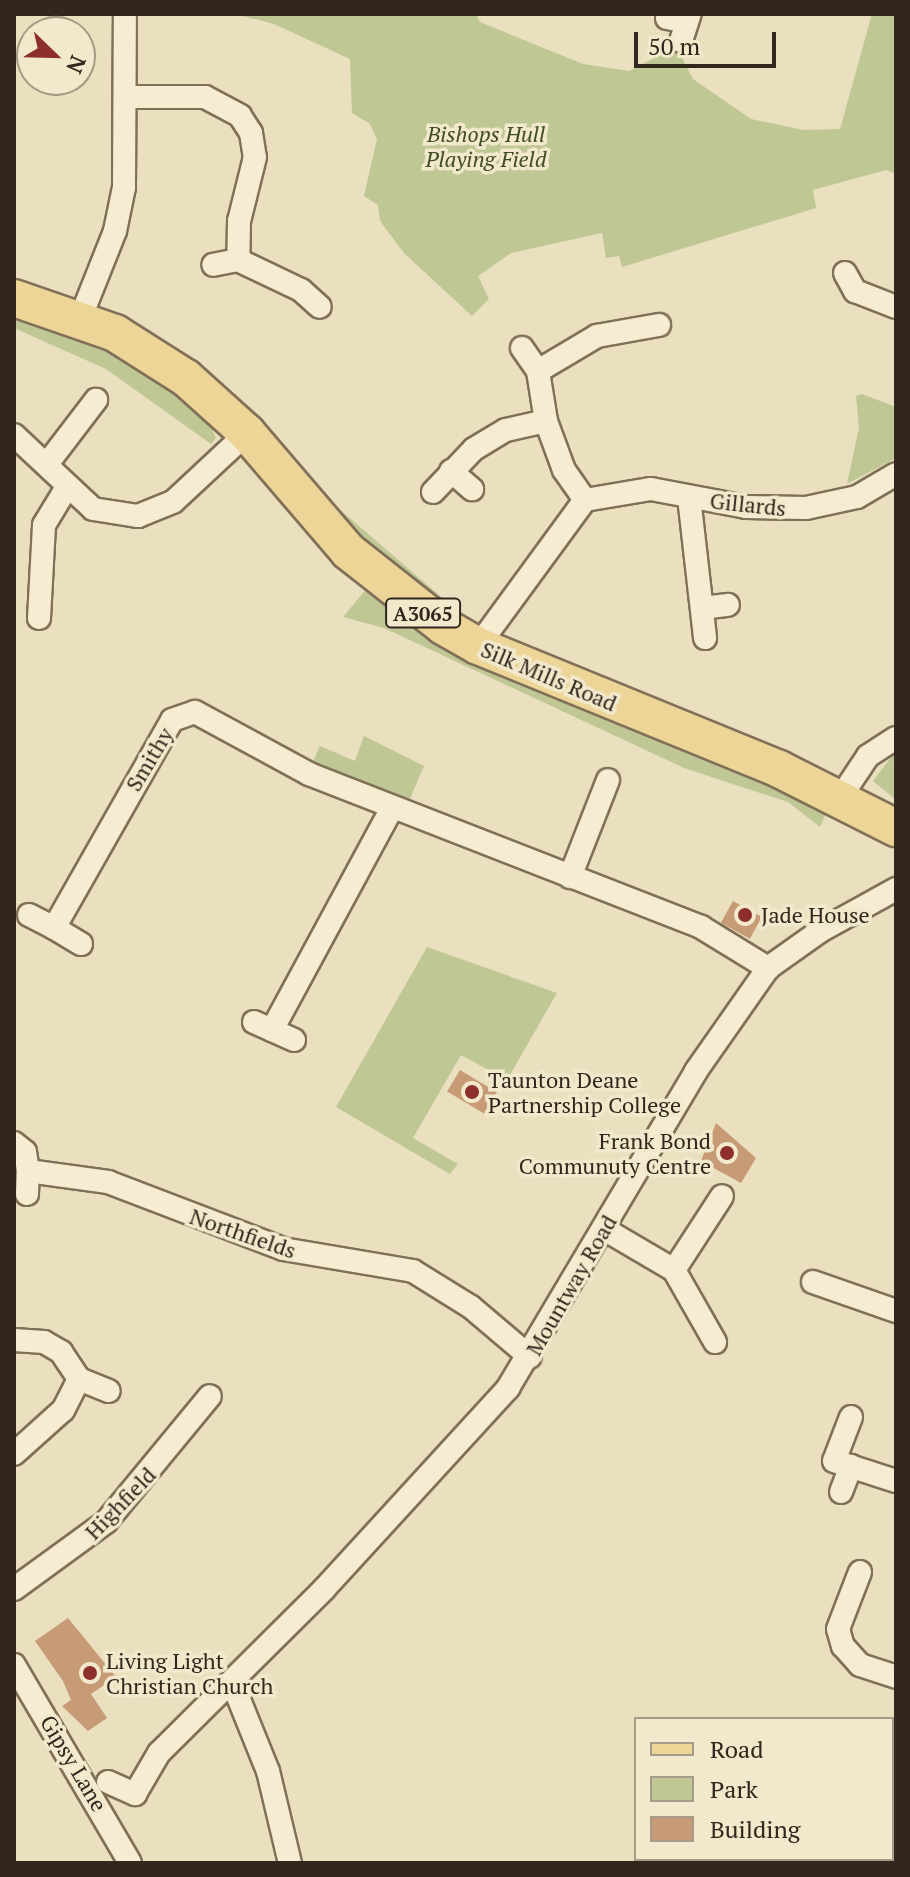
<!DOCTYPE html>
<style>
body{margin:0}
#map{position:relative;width:910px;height:1877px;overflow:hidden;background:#eadfbe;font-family:"PT Serif",serif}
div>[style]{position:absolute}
.green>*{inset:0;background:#bfc794}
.building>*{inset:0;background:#c69b76;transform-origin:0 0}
.roads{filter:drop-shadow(2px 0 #817058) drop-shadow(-2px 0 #817058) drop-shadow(0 2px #817058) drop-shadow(0 -2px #817058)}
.street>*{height:22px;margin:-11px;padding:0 11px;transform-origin:11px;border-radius:11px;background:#f6ecd1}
.primary>*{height:36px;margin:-18px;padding:0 18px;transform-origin:18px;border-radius:18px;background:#ecd597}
.dots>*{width:22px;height:22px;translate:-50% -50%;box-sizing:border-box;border:4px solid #f2e9cd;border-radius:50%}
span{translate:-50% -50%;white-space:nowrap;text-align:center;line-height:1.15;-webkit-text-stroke:7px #f2e9cd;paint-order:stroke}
.shield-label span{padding:2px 6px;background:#f2e9cd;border:2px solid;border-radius:6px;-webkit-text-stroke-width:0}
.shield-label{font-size:20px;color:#32271c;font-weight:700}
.park-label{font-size:22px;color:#414d24;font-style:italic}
.street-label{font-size:22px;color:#32271c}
.poi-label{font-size:22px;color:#32271c}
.left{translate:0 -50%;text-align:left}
.right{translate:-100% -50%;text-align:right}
.frame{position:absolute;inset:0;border:16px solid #32271c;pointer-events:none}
.legend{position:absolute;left:634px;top:1717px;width:260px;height:144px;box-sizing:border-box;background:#f2e9cd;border:2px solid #a59b86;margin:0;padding:10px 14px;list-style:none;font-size:24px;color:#32271c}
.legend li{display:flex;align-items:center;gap:16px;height:40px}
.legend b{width:40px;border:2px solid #a59b86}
.north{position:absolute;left:16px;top:16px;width:80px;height:80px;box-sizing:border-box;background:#f2e9cd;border:2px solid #a59b86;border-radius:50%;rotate:113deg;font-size:22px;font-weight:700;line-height:32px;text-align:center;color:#32271c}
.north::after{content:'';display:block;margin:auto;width:28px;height:36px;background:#8d2f2c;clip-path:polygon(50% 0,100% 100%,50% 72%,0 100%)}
.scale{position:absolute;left:634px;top:32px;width:142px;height:36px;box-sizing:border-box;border:4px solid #32271c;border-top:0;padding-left:10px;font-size:24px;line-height:28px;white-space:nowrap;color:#32271c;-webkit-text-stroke:6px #f2e9cd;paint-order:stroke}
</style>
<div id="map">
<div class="green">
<i style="clip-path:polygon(235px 14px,476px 14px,480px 22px,583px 64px,629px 71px,670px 50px,679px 52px,693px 79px,751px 119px,803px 130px,840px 129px,872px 14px,896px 14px,896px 174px,886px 170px,813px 190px,816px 208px,622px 267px,619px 256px,606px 258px,602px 233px,511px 253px,478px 276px,489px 299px,472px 316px,404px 253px,380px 221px,378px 205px,364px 196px,377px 139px,370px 124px,352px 113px,350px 59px,274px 24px)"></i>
<i style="clip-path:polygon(14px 320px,107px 347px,160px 376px,207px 417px,216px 438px,211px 444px,106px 369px,14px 328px)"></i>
<i style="clip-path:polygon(862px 394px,896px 407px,896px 458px,847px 484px,859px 428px,856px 396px)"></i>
<i style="clip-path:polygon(323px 495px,454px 608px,470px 621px,387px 573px)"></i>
<i style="clip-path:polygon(368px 587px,411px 623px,516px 678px,827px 811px,820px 827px,788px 802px,684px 768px,384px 628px,343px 617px)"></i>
<i style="clip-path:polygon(364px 736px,424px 766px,406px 808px,310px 768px,320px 746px,355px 761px)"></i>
<i style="clip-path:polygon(896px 751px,896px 800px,873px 781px)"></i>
<i style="clip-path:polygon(427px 947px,557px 993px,507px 1080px,461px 1055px,413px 1138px,458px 1164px,450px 1174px,336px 1107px)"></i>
</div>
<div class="building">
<i style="left:733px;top:901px;width:33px;height:25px;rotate:29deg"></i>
<i style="left:460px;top:1070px;width:43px;height:25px;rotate:31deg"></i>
<i style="clip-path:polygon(716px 1123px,756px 1158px,741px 1183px,701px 1161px)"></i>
<i style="clip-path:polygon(68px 1618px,116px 1677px,91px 1694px,107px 1718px,88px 1731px,62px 1706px,71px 1700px,63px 1681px,35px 1641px)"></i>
</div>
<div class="roads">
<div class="street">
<i style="left:667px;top:18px;width:20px;rotate:11deg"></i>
<i style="left:681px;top:41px;width:28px;rotate:-72deg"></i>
<i style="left:129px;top:97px;width:76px"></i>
<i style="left:205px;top:97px;width:40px;rotate:28deg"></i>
<i style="left:240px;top:116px;width:20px;rotate:57deg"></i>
<i style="left:251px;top:133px;width:24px;rotate:81deg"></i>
<i style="left:255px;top:157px;width:66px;rotate:104deg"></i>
<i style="left:239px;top:221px;width:39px;rotate:91deg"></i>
<i style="left:238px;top:260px;width:25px;rotate:169deg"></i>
<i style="left:238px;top:260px;width:70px;rotate:25.5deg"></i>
<i style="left:301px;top:290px;width:25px;rotate:42deg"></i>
<i style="left:845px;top:273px;width:21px;rotate:61deg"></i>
<i style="left:855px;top:291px;width:44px;rotate:21.3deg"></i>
<i style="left:80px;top:319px;width:95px;rotate:-68.3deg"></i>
<i style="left:115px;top:231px;width:45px;rotate:-78.4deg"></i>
<i style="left:124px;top:187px;width:173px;rotate:-89.7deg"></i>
<i style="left:522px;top:348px;width:28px;rotate:55deg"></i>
<i style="left:14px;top:435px;width:108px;rotate:43.1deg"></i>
<i style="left:93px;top:509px;width:46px;rotate:8.8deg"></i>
<i style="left:138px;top:516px;width:38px;rotate:-22deg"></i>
<i style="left:173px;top:502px;width:101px;rotate:-43deg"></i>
<i style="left:47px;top:464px;width:81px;rotate:-52.6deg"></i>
<i style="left:451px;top:471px;width:28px;rotate:41deg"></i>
<i style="left:433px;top:492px;width:59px;rotate:-46.4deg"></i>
<i style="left:474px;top:449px;width:37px;rotate:-31deg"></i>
<i style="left:506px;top:430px;width:41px;rotate:-12.7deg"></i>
<i style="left:689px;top:497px;width:142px;rotate:83.5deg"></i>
<i style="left:585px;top:500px;width:37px;rotate:-125deg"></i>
<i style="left:564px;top:470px;width:52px;rotate:-110.2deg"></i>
<i style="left:546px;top:421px;width:51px;rotate:-99.1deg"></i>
<i style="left:538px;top:371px;width:69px;rotate:-30.7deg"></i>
<i style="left:597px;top:336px;width:63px;rotate:-10.1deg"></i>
<i style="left:702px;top:608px;width:26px;rotate:-7deg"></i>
<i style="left:39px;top:618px;width:93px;rotate:-86.9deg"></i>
<i style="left:44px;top:525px;width:44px;rotate:-58.8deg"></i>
<i style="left:478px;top:646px;width:181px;rotate:-53.8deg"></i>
<i style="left:585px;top:500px;width:67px;rotate:-9.5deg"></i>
<i style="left:651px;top:489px;width:97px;rotate:10.7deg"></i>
<i style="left:746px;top:507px;width:60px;rotate:1deg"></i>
<i style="left:806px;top:508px;width:52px;rotate:-12.2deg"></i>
<i style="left:857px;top:497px;width:45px;rotate:-30.5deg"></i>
<i style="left:840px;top:798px;width:50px;rotate:-56.3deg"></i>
<i style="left:868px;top:756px;width:33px;rotate:-33deg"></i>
<i style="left:570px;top:877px;width:104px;rotate:-68.6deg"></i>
<i style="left:29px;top:915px;width:28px;rotate:27deg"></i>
<i style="left:81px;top:944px;width:31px;rotate:-149deg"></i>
<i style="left:54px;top:928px;width:239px;rotate:-60.4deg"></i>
<i style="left:172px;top:720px;width:24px;rotate:-19deg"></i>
<i style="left:195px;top:712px;width:130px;rotate:28.5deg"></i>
<i style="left:309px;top:774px;width:421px;rotate:21.3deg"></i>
<i style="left:701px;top:927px;width:79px;rotate:31.5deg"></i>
<i style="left:254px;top:1022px;width:44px;rotate:24.2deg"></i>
<i style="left:272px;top:1030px;width:252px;rotate:-61.6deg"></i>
<i style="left:14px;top:1143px;width:14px;rotate:39deg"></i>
<i style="left:25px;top:1152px;width:19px;rotate:81deg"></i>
<i style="left:28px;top:1171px;width:81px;rotate:7.8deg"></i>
<i style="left:108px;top:1182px;width:187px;rotate:20.9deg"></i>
<i style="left:283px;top:1249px;width:132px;rotate:9.6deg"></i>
<i style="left:413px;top:1271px;width:68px;rotate:31.8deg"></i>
<i style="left:471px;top:1307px;width:77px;rotate:40.3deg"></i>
<i style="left:27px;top:1194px;width:23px;rotate:-88deg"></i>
<i style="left:604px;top:1229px;width:81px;rotate:30.4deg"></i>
<i style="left:674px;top:1270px;width:83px;rotate:60.3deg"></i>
<i style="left:674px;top:1270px;width:88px;rotate:-57deg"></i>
<i style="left:813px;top:1282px;width:88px;rotate:19.3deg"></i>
<i style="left:14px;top:1340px;width:30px;rotate:4deg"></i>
<i style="left:44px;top:1342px;width:20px;rotate:30deg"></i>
<i style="left:61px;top:1352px;width:32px;rotate:56deg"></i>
<i style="left:79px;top:1379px;width:35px;rotate:117deg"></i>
<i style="left:63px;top:1410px;width:66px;rotate:138.1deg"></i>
<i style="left:79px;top:1379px;width:32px;rotate:22deg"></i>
<i style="left:851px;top:1417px;width:47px;rotate:111.1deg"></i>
<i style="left:834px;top:1461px;width:65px;rotate:17.9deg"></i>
<i style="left:841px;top:1492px;width:28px;rotate:-69deg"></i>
<i style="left:860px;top:1572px;width:61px;rotate:111.1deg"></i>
<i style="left:838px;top:1629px;width:18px;rotate:74deg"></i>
<i style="left:843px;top:1646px;width:25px;rotate:48deg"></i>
<i style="left:860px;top:1665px;width:38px;rotate:18deg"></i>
<i style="left:14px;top:1589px;width:114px;rotate:-36.1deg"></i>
<i style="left:106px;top:1522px;width:163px;rotate:-50.5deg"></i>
<i style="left:14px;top:1665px;width:229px;rotate:59.6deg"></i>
<i style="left:232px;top:1682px;width:96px;rotate:68deg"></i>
<i style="left:268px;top:1771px;width:95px;rotate:76.6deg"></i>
<i style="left:108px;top:1782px;width:30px;rotate:24deg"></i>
<i style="left:135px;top:1794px;width:48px;rotate:-59.7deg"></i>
<i style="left:159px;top:1753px;width:233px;rotate:-44.8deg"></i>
<i style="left:324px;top:1589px;width:273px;rotate:-47.5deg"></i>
<i style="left:508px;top:1388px;width:369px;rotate:-59.3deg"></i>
<i style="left:696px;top:1071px;width:126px;rotate:-55deg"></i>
<i style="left:768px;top:968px;width:64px;rotate:-35.4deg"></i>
<i style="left:820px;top:931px;width:87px;rotate:-28.9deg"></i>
</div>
<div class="primary">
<i style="left:14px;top:298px;width:107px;rotate:19.1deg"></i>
<i style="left:115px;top:333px;width:84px;rotate:32.4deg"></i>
<i style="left:186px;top:378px;width:82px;rotate:42deg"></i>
<i style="left:247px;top:433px;width:155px;rotate:49.4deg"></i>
<i style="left:348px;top:551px;width:121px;rotate:38.3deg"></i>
<i style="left:443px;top:626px;width:40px;rotate:29.7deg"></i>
<i style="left:478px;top:646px;width:325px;rotate:22.2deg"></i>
<i style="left:779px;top:769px;width:131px;rotate:26.8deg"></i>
</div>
</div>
<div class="dots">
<i style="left:745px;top:915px;background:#8d2f2c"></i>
<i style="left:472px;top:1092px;background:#8d2f2c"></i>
<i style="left:727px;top:1153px;background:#8d2f2c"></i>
<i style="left:90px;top:1673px;background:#8d2f2c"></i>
</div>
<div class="shield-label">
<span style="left:423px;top:613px">A3065</span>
</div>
<div class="park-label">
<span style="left:486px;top:146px">Bishops Hull<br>Playing Field</span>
</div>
<div class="street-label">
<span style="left:748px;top:504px;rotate:6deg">Gillards</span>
<span style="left:549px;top:676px;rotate:23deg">Silk Mills Road</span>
<span style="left:149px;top:759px;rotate:-59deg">Smithy</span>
<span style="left:243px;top:1233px;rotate:19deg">Northfields</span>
<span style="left:571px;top:1285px;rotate:-60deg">Mountway Road</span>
<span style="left:120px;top:1503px;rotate:-46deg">Highfield</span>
<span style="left:74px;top:1763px;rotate:59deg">Gipsy Lane</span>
</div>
<div class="poi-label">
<span class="left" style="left:761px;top:915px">Jade House</span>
<span class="left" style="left:488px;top:1092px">Taunton Deane<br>Partnership College</span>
<span class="right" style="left:711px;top:1153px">Frank Bond<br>Communuty Centre</span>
<span class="left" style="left:106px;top:1673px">Living Light<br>Christian Church</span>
</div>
<div class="frame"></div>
<ul class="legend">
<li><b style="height:10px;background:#ecd597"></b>Road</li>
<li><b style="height:22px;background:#bfc794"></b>Park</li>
<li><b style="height:22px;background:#c69b76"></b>Building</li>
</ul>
<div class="north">N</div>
<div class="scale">50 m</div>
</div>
